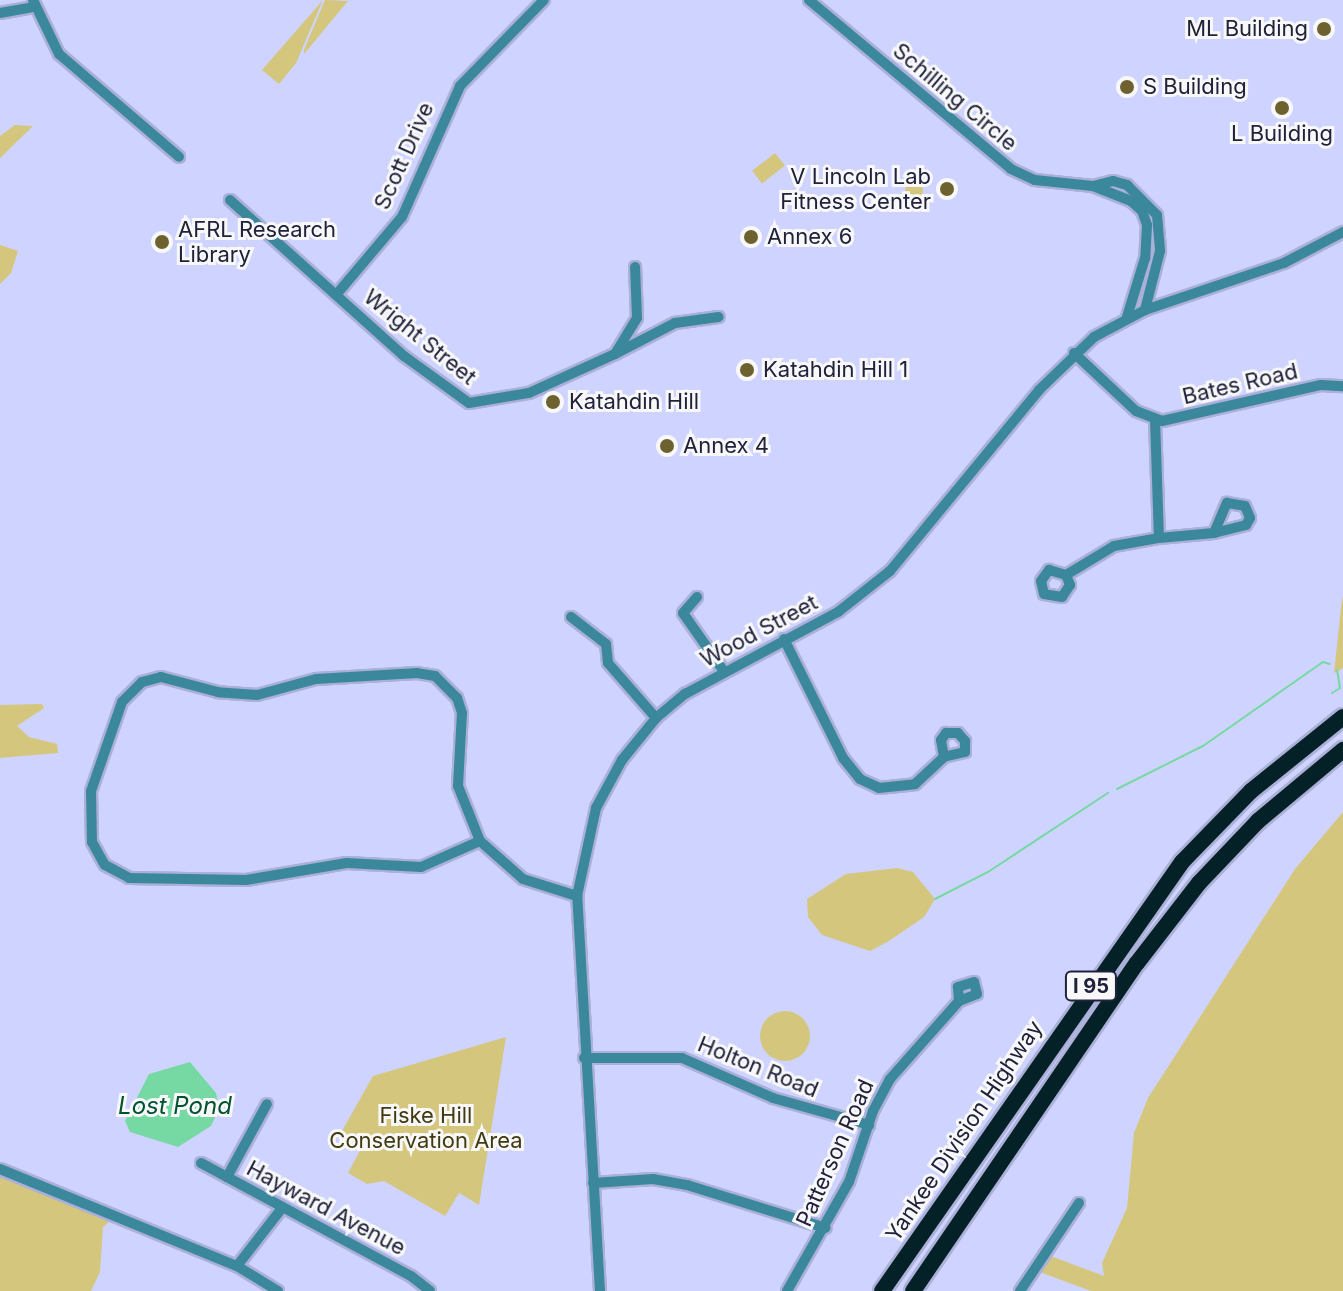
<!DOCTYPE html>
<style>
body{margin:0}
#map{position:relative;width:1343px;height:1291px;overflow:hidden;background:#ced4ff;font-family:Inter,sans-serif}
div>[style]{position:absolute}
.green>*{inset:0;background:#d4c67d;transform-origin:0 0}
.round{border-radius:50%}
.water>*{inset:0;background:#76d9a3}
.stream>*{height:2px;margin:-1px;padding:0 1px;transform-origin:1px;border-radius:1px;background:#76d9a3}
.roads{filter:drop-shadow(2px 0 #abb0d8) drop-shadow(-2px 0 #abb0d8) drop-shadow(0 2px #abb0d8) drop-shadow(0 -2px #abb0d8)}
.minor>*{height:10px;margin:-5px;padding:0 5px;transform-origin:5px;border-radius:5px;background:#3b889d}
.highway>*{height:16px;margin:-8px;padding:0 8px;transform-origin:8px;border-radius:8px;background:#052128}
.dots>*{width:22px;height:22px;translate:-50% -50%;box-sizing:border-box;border:4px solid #f8f8f8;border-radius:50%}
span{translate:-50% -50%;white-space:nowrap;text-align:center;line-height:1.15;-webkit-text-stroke:6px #f8f8f8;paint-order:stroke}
.shield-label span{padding:2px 6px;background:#f8f8f8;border:2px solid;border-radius:6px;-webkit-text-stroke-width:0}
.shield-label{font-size:20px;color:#20223c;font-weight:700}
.poi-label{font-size:22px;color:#20223c}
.right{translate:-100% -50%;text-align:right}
.left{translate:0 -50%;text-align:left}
.street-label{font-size:22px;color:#20223c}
.park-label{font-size:22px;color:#423a10}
.water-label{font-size:24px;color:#005231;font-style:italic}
</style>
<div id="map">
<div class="green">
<i style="clip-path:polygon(323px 0,296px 63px,279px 84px,262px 70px)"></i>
<i style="clip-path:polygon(325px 0,348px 1px,304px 54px,304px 50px)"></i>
<i style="clip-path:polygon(15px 125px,33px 126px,0 158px,0 136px)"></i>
<i style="left:775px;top:153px;width:16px;height:29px;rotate:52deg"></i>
<i class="round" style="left:905px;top:182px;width:18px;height:18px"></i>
<i style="clip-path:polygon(0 245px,18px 251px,11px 273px,0 284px)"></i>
<i style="clip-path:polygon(1343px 596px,1343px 668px,1334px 673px,1341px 608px)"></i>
<i style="clip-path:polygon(42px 704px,44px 708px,17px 726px,29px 737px,57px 744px,58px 753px,0 758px,0 705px)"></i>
<i style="clip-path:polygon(1343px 812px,1343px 1291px,1091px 1291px,1037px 1271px,1048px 1255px,1104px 1276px,1102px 1263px,1127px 1208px,1134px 1133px,1148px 1098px,1295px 869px)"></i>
<i style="clip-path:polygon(897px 868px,913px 872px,935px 899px,924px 917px,889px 941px,870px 951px,822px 935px,808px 917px,807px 899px,846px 874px)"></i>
<i class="round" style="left:760px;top:1011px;width:50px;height:50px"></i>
<i style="clip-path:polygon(506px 1037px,479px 1205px,459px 1193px,445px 1216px,384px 1181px,367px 1184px,348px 1173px,364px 1143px,342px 1131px,373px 1076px)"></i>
<i style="clip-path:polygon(0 1176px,111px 1220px,103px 1227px,100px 1272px,91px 1291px,0 1291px)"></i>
</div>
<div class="water">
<i style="clip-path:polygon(190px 1062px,216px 1093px,219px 1109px,211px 1126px,178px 1147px,130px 1132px,125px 1121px,149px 1074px)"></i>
</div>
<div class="stream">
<i style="left:1332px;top:693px;width:9px;rotate:-32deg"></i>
<i style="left:1340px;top:688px;width:18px;rotate:-99deg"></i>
<i style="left:1117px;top:789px;width:96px;rotate:-26.6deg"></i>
<i style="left:1203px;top:746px;width:146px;rotate:-35deg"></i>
<i style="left:1323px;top:662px;width:7px;rotate:16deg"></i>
<i style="left:935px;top:899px;width:59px;rotate:-27deg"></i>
<i style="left:988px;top:872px;width:144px;rotate:-33.4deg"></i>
</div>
<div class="roads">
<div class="minor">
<i style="left:33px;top:0;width:60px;rotate:64.3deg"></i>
<i style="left:59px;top:54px;width:158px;rotate:40.6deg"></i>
<i style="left:809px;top:0;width:263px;rotate:39.9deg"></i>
<i style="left:1011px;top:169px;width:26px;rotate:25deg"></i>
<i style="left:1035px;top:180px;width:58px;rotate:5.9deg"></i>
<i style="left:1093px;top:186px;width:41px;rotate:21.5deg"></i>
<i style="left:1131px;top:201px;width:15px;rotate:42deg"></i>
<i style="left:1142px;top:211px;width:15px;rotate:70deg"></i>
<i style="left:1147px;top:225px;width:33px;rotate:93deg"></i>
<i style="left:1145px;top:258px;width:62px;rotate:107deg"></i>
<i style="left:0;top:13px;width:35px;rotate:-10deg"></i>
<i style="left:1093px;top:186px;width:21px;rotate:-14deg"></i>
<i style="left:1113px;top:181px;width:15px;rotate:16deg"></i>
<i style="left:1127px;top:185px;width:42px;rotate:45deg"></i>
<i style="left:1157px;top:215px;width:36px;rotate:85deg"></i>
<i style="left:1160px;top:251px;width:61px;rotate:104.3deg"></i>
<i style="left:230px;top:200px;width:234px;rotate:41.9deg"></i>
<i style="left:404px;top:356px;width:80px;rotate:35.9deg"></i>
<i style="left:469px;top:403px;width:61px;rotate:-9.5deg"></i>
<i style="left:529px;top:393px;width:94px;rotate:-24.4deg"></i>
<i style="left:615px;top:354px;width:42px;rotate:-58.6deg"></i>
<i style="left:637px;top:318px;width:51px;rotate:-92.2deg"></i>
<i style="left:336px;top:295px;width:102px;rotate:-49.8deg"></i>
<i style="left:402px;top:217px;width:143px;rotate:-66.1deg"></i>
<i style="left:460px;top:86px;width:120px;rotate:-45.7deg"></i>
<i style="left:1074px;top:353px;width:85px;rotate:43.1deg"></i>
<i style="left:1136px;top:411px;width:28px;rotate:21deg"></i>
<i style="left:1162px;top:421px;width:163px;rotate:-12.8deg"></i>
<i style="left:1321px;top:385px;width:22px;rotate:3deg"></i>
<i style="left:615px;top:354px;width:68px;rotate:-27.3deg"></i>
<i style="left:675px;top:323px;width:44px;rotate:-7.8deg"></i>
<i style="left:1155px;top:419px;width:119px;rotate:88.1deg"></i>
<i style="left:1159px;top:538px;width:55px;rotate:-5.2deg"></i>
<i style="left:1214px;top:533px;width:33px;rotate:-67deg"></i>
<i style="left:1227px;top:503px;width:18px;rotate:9deg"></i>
<i style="left:1245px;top:506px;width:13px;rotate:67deg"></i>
<i style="left:1250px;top:518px;width:8px;rotate:120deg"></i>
<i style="left:1246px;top:525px;width:33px;rotate:166deg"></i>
<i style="left:1066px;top:575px;width:11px;rotate:68deg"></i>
<i style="left:1070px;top:585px;width:14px;rotate:124deg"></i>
<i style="left:1062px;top:597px;width:18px;rotate:-171deg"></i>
<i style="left:1044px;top:594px;width:13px;rotate:-103deg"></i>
<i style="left:1041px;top:581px;width:14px;rotate:-54deg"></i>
<i style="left:1049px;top:570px;width:18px;rotate:16deg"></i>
<i style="left:1066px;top:575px;width:56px;rotate:-31.1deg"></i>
<i style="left:1114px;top:546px;width:46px;rotate:-10.1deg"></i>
<i style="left:697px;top:597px;width:21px;rotate:131deg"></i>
<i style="left:683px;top:613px;width:70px;rotate:54.9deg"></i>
<i style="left:571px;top:617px;width:44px;rotate:37.6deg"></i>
<i style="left:606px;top:644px;width:19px;rotate:84deg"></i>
<i style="left:608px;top:663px;width:73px;rotate:48.9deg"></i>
<i style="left:784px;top:639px;width:133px;rotate:63.6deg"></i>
<i style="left:843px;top:758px;width:27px;rotate:51deg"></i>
<i style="left:860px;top:779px;width:21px;rotate:25deg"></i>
<i style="left:879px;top:788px;width:36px;rotate:-6deg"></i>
<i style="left:915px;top:784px;width:40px;rotate:-43deg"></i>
<i style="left:944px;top:757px;width:17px;rotate:-100deg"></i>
<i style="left:941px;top:740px;width:9px;rotate:-54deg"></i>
<i style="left:946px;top:733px;width:12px"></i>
<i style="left:958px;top:733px;width:11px;rotate:49deg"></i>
<i style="left:965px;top:741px;width:11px;rotate:90deg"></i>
<i style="left:965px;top:752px;width:22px;rotate:167deg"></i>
<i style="left:480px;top:841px;width:59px;rotate:-111.8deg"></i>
<i style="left:458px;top:786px;width:73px;rotate:-86.9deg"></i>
<i style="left:462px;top:713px;width:16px;rotate:-108deg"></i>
<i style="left:457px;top:698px;width:31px;rotate:-135deg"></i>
<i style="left:435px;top:676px;width:18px;rotate:-171deg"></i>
<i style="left:417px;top:673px;width:101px;rotate:176.6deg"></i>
<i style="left:316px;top:679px;width:61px;rotate:164.8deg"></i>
<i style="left:257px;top:695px;width:39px;rotate:-176deg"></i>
<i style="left:218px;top:692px;width:59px;rotate:-165.3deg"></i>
<i style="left:161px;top:677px;width:20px;rotate:165deg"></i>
<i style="left:142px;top:682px;width:28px;rotate:135deg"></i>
<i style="left:122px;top:702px;width:94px;rotate:109.2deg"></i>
<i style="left:91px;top:791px;width:51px;rotate:88.9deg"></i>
<i style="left:92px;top:842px;width:26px;rotate:61deg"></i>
<i style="left:105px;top:865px;width:27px;rotate:28deg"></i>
<i style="left:129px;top:878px;width:117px;rotate:1deg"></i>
<i style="left:246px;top:880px;width:102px;rotate:-9.6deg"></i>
<i style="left:347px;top:863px;width:74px;rotate:3.1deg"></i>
<i style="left:421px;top:867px;width:64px;rotate:-23.8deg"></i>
<i style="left:480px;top:841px;width:57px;rotate:41.5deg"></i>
<i style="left:523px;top:879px;width:57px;rotate:17.5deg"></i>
<i style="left:584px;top:1058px;width:98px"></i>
<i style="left:682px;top:1058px;width:99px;rotate:23.7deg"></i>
<i style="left:773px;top:1098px;width:100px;rotate:15.7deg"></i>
<i style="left:201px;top:1163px;width:238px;rotate:28.3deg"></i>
<i style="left:411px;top:1276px;width:24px;rotate:38deg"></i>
<i style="left:0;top:1169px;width:256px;rotate:22.3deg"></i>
<i style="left:237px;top:1266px;width:48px;rotate:31.4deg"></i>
<i style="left:227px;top:1177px;width:83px;rotate:-61.3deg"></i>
<i style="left:593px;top:1183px;width:60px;rotate:-3.8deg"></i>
<i style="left:653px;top:1179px;width:35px;rotate:10deg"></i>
<i style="left:687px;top:1185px;width:145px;rotate:17.2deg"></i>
<i style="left:237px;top:1266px;width:73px;rotate:-52.2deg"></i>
<i style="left:600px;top:1291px;width:396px;rotate:-93.3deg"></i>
<i style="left:577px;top:896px;width:90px;rotate:-77.8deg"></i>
<i style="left:596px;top:808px;width:55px;rotate:-61.6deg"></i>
<i style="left:622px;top:760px;width:54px;rotate:-51deg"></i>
<i style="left:656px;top:718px;width:38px;rotate:-40deg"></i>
<i style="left:685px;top:694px;width:174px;rotate:-28.2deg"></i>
<i style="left:838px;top:612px;width:66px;rotate:-38.3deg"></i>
<i style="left:890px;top:571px;width:234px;rotate:-50.5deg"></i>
<i style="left:1039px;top:390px;width:76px;rotate:-43.9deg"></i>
<i style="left:1094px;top:337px;width:58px;rotate:-27.9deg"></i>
<i style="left:1145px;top:310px;width:147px;rotate:-18.7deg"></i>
<i style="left:1284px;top:263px;width:67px;rotate:-27.7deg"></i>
<i style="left:787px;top:1291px;width:125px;rotate:-60.4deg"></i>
<i style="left:849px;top:1182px;width:75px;rotate:-71.3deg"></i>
<i style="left:873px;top:1111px;width:36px;rotate:-62deg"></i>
<i style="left:890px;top:1079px;width:104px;rotate:-48.5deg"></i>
<i style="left:959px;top:1001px;width:19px;rotate:-21deg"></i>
<i style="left:977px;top:994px;width:12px;rotate:-104deg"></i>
<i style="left:974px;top:982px;width:17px;rotate:163deg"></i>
<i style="left:958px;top:987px;width:14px;rotate:86deg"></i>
<i style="left:1020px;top:1291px;width:106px;rotate:-56.2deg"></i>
</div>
<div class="highway">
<i style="left:882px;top:1291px;width:523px;rotate:-55.03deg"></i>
<i style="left:1182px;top:862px;width:99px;rotate:-45.8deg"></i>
<i style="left:1251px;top:791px;width:118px;rotate:-38.8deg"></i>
<i style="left:913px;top:1291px;width:397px;rotate:-55.7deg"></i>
<i style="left:1137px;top:963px;width:101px;rotate:-52.2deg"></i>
<i style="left:1199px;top:883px;width:86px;rotate:-46.4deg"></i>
<i style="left:1258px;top:821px;width:111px;rotate:-39.9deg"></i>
</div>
</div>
<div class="dots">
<i style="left:1324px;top:29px;background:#6d622f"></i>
<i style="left:1127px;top:87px;background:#6d622f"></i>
<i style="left:1282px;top:108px;background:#6d622f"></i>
<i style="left:947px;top:189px;background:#6d622f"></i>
<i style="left:751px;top:237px;background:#6d622f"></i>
<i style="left:162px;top:242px;background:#6d622f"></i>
<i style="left:747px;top:370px;background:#6d622f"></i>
<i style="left:553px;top:402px;background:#6d622f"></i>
<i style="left:667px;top:446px;background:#6d622f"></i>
</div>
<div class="shield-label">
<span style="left:1091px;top:986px">I 95</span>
</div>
<div class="poi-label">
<span class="right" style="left:1308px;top:29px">ML Building</span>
<span class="left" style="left:1143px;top:87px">S Building</span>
<span style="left:1282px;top:134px">L Building</span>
<span class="right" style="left:931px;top:189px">V Lincoln Lab<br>Fitness Center</span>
<span class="left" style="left:178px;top:242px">AFRL Research<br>Library</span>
<span class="left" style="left:767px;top:237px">Annex 6</span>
<span class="left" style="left:763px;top:370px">Katahdin Hill 1</span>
<span class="left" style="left:569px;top:402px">Katahdin Hill</span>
<span class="left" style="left:683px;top:446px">Annex 4</span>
</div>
<div class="street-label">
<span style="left:955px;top:97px;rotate:40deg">Schilling Circle</span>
<span style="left:404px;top:156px;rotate:-66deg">Scott Drive</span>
<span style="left:420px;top:337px;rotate:39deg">Wright Street</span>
<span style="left:1240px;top:384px;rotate:-13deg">Bates Road</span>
<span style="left:759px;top:631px;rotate:-28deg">Wood Street</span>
<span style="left:758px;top:1067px;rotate:22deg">Holton Road</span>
<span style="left:964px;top:1131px;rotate:-56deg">Yankee Division Highway</span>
<span style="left:835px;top:1153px;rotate:-66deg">Patterson Road</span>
<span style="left:326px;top:1208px;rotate:28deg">Hayward Avenue</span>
</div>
<div class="park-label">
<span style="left:426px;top:1128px">Fiske Hill<br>Conservation Area</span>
</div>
<div class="water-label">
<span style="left:175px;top:1106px">Lost Pond</span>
</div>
</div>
